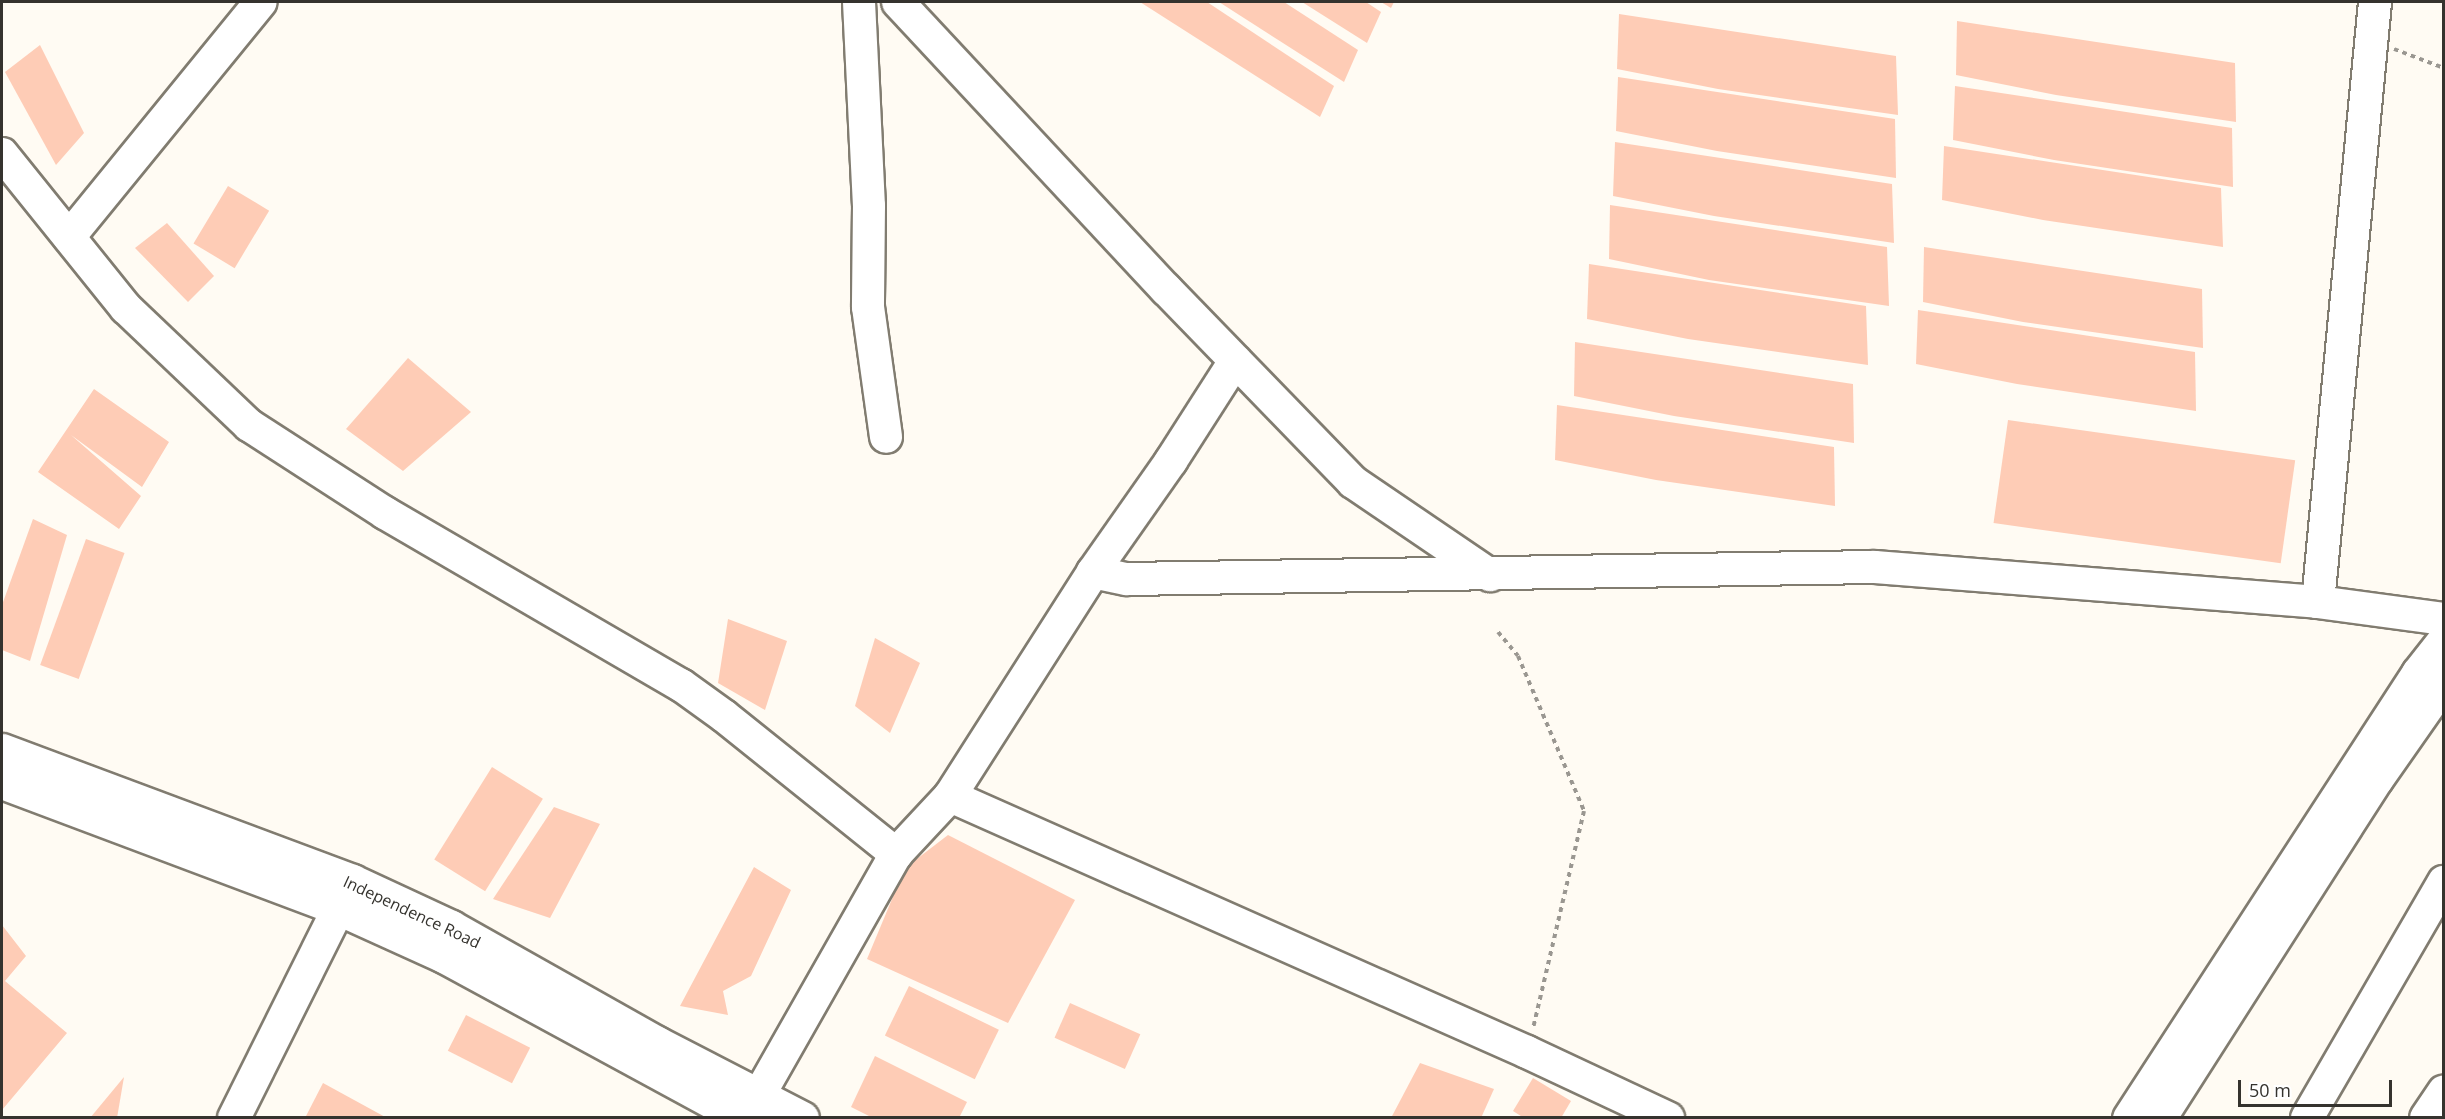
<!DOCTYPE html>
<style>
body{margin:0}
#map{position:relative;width:2445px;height:1119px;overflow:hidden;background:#fffbf3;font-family:"Open Sans",sans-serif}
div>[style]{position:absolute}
.building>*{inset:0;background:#feccb6;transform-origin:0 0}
.path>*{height:4px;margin-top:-2px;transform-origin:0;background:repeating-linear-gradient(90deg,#9a9791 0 4.5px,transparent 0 9px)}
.roads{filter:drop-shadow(2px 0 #817c70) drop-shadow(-2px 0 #817c70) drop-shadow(0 2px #817c70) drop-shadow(0 -2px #817c70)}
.minor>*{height:32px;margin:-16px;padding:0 16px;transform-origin:16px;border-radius:16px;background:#fff}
.major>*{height:33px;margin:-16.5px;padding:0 16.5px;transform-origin:16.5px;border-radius:16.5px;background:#fff}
span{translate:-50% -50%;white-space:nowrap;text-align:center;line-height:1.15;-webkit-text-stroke:4.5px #fff;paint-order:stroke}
.street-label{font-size:16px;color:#35332e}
.frame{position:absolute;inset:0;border:3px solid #35332e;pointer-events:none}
.scale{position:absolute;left:2238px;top:1080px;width:154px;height:27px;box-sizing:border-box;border:3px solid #35332e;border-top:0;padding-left:8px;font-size:18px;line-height:21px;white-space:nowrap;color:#35332e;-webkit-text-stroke:4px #fff;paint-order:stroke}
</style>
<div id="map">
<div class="building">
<i style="clip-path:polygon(1140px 2px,1207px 2px,1334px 86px,1320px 117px)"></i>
<i style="clip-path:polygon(1219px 2px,1284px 2px,1358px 50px,1344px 82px)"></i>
<i style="clip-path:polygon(1302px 2px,1366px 2px,1381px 12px,1367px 43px)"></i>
<i style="clip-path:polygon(1381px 2px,1394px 2px,1391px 8px)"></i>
<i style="clip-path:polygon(1619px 14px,1896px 56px,1898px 115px,1718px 89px,1617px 69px)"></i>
<i style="clip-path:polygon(1957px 21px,2235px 63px,2236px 122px,2056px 95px,1956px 75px)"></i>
<i style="clip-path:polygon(40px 45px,84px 133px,56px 165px,5px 72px)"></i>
<i style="clip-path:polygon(1618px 77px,1895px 119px,1896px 178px,1717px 151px,1616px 131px)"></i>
<i style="clip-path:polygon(1955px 86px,2232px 128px,2233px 187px,2054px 160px,1953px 140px)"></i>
<i style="clip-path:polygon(1615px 142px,1892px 184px,1894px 243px,1714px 216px,1613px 196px)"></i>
<i style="clip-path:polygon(1944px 146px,2221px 188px,2223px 247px,2043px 220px,1942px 200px)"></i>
<i style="left:228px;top:186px;width:48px;height:67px;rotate:31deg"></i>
<i style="clip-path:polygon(1610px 205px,1887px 247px,1889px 306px,1709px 280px,1609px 259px)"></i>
<i style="clip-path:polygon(167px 223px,214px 276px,188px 302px,135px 248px)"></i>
<i style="clip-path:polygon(1924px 247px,2202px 289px,2203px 348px,2023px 322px,1923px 302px)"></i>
<i style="clip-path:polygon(1589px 264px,1866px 306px,1868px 365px,1688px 339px,1587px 319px)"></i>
<i style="clip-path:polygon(1918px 310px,2195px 352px,2196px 411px,2017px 384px,1916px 364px)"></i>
<i style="clip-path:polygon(1575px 342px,1853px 384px,1854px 443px,1674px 416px,1574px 396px)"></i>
<i style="clip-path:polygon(408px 358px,471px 412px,403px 471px,346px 429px)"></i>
<i style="clip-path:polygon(94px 389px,169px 442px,142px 487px,71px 435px,141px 496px,119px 529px,38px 472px)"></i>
<i style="clip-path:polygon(1557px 405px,1834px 447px,1835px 506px,1656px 480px,1555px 460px)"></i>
<i style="left:2008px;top:420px;width:290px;height:104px;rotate:8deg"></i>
<i style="clip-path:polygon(33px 519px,67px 535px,30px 661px,2px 650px,2px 605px)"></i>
<i style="left:86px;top:539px;width:41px;height:134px;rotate:20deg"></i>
<i style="clip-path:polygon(728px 619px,787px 641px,765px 710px,718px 683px)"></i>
<i style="clip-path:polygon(875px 638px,920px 663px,890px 733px,855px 706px)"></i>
<i style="left:492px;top:767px;width:60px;height:109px;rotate:32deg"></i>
<i style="clip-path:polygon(554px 807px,600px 824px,550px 918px,493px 899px)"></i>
<i style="clip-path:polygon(948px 835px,1075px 900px,1008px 1023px,867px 959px,905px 868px)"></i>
<i style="clip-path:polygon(754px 867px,791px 890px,751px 976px,723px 991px,728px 1015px,680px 1006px)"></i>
<i style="clip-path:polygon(2px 925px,26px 956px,5px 981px,67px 1033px,2px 1110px)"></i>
<i style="left:909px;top:986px;width:100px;height:55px;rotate:26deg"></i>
<i style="left:1070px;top:1003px;width:77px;height:38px;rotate:24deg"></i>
<i style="left:466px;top:1015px;width:72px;height:40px;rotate:27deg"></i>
<i style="clip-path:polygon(875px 1056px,967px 1102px,959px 1118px,873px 1118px,851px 1107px)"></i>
<i style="clip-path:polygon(1420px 1063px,1494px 1089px,1481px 1118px,1391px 1118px)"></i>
<i style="clip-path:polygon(124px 1077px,117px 1118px,90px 1118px)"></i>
<i style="clip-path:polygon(1533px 1078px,1571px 1101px,1561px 1118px,1524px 1118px,1513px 1111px)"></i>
<i style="clip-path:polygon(323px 1083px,387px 1118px,305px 1118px)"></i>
</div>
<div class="path">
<i style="left:2394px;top:49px;width:53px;rotate:20.8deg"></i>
<i style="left:1498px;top:632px;width:31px;rotate:50deg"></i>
<i style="left:1518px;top:656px;width:168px;rotate:66.9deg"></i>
<i style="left:1584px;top:811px;width:223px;rotate:103.2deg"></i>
</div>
<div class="roads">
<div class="minor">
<i style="left:859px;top:2px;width:204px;rotate:87.2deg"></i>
<i style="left:869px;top:206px;width:101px;rotate:90.6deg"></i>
<i style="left:868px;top:307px;width:131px;rotate:82.1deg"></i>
<i style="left:898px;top:2px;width:393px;rotate:47deg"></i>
<i style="left:1166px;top:289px;width:269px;rotate:45.9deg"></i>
<i style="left:1353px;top:482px;width:166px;rotate:34.2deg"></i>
<i style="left:2px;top:154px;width:198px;rotate:51.2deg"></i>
<i style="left:126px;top:308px;width:170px;rotate:43.6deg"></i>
<i style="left:249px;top:425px;width:162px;rotate:32.9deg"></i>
<i style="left:385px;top:513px;width:342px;rotate:30.2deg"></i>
<i style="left:681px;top:685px;width:53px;rotate:35.8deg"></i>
<i style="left:724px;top:716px;width:221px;rotate:38.7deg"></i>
<i style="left:69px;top:237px;width:303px;rotate:-50.8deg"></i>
<i style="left:1093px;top:572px;width:136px;rotate:-54.9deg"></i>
<i style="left:1171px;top:461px;width:119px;rotate:-57.4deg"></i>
<i style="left:2318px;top:602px;width:603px;rotate:-84.57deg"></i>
<i style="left:950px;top:796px;width:631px;rotate:23.93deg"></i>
<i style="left:1527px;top:1052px;width:156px;rotate:25.1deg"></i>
<i style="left:234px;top:1118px;width:260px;rotate:-63.5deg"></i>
<i style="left:746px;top:1118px;width:304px;rotate:-60.4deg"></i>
<i style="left:896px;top:854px;width:79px;rotate:-47deg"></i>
<i style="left:950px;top:796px;width:266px;rotate:-57.4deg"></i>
<i style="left:1093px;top:572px;width:35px;rotate:12deg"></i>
<i style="left:1127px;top:579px;width:748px;rotate:-0.92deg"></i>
<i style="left:1875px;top:567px;width:444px;rotate:4.5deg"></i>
<i style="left:2318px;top:602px;width:127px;rotate:7.7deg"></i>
<i style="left:2307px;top:1118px;width:273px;rotate:-59.9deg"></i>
<i style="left:2426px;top:1118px;width:32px;rotate:-56deg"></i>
</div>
<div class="major">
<i style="left:2px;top:750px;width:374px;rotate:20.5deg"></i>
<i style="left:352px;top:881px;width:109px;rotate:24.9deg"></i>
<i style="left:451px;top:927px;width:236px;rotate:29.4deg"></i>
<i style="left:657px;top:1043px;width:163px;rotate:27.3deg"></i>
<i style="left:2px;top:782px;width:359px;rotate:20.6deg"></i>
<i style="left:338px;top:908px;width:116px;rotate:24.4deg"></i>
<i style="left:444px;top:956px;width:339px;rotate:28.5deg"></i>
<i style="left:2129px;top:1118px;width:531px;rotate:-57deg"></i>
<i style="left:2418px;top:673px;width:42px;rotate:-51.8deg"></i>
<i style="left:2159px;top:1118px;width:403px;rotate:-57.4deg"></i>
<i style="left:2376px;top:779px;width:118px;rotate:-55deg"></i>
</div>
</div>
<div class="street-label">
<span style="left:412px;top:912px;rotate:25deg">Independence Road</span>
</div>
<div class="frame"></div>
<div class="scale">50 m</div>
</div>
